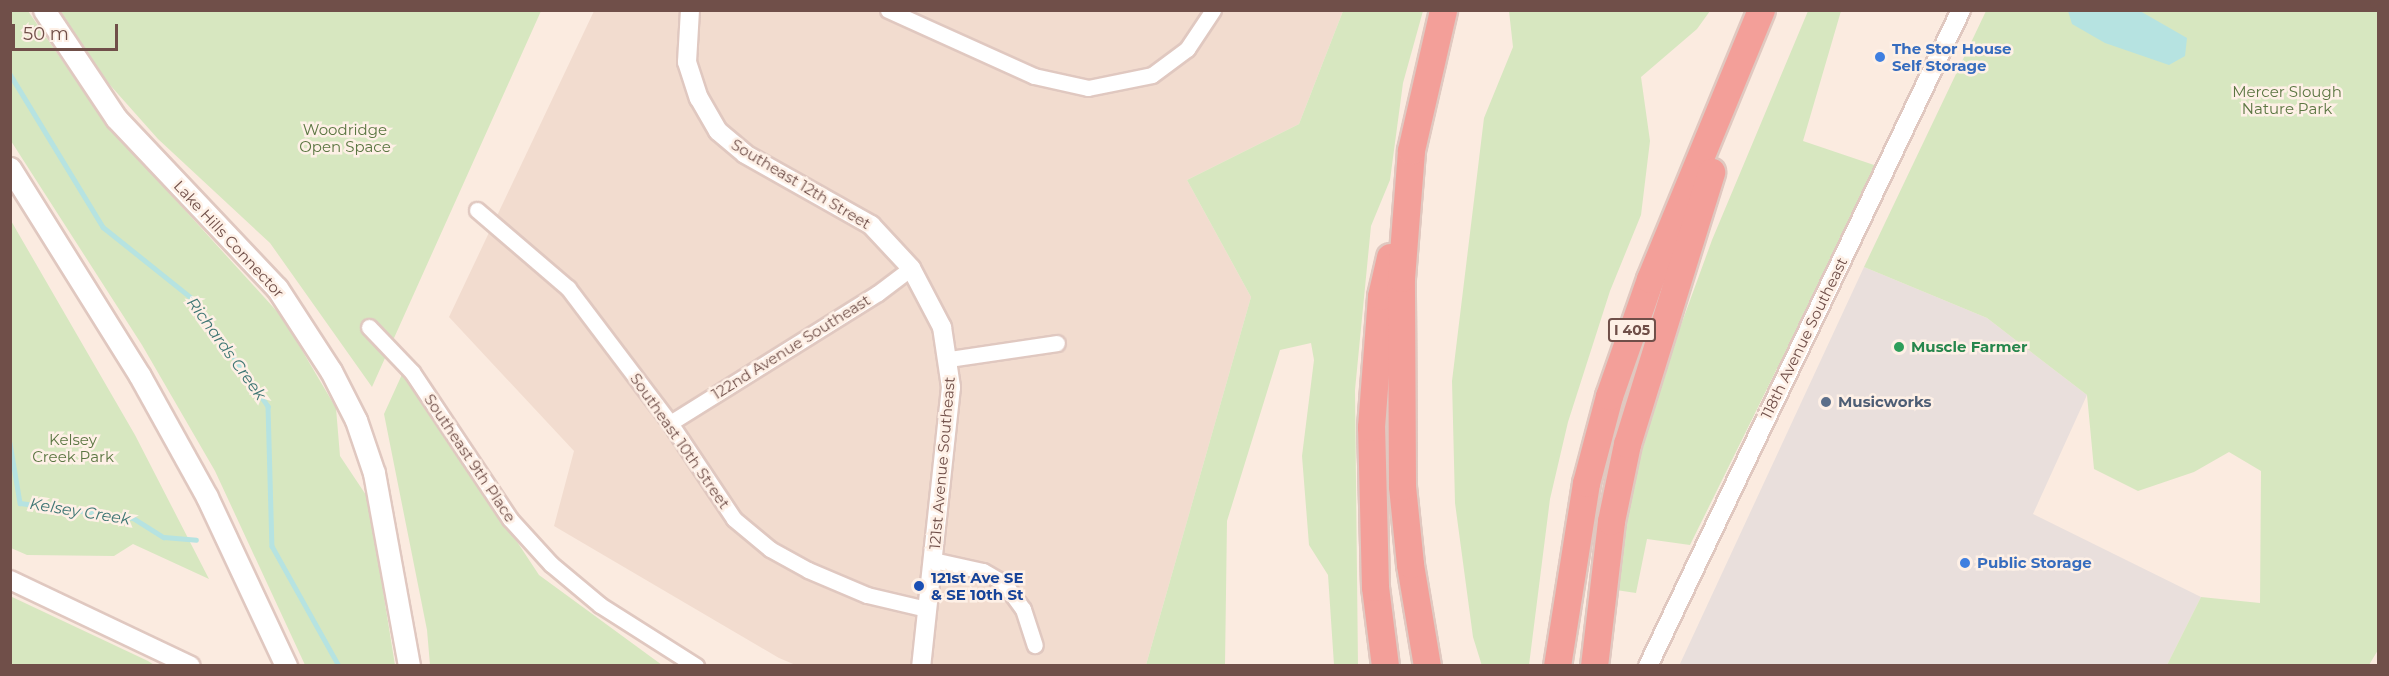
<!DOCTYPE html>
<style>
body{margin:0}
#map{position:relative;width:2389px;height:676px;overflow:hidden;background:#fbebe0;font-family:Montserrat,sans-serif}
div>[style]{position:absolute}
.residential>*{inset:0;background:#f2dccf}
.industrial>*{inset:0;background:#e9dfdc}
.green>*{inset:0;background:#d7e7c0}
.water>*{inset:0;background:#b6e3e1}
.stream>*{height:4.5px;margin:-2.25px;padding:0 2.25px;transform-origin:2.25px;border-radius:2.25px;background:#b6e3e1}
.roads{filter:drop-shadow(2px 0 #e0c8c0) drop-shadow(-2px 0 #e0c8c0) drop-shadow(0 2px #e0c8c0) drop-shadow(0 -2px #e0c8c0)}
.minor>*{height:15px;margin:-7.5px;padding:0 7.5px;transform-origin:7.5px;border-radius:7.5px;background:#fff}
.tertiary>*{height:18px;margin:-9px;padding:0 9px;transform-origin:9px;border-radius:9px;background:#fff}
.secondary>*{height:21px;margin:-10.5px;padding:0 10.5px;transform-origin:10.5px;border-radius:10.5px;background:#fff}
.motorway>*{height:27px;margin:-13.5px;padding:0 13.5px;transform-origin:13.5px;border-radius:13.5px;background:#f39f99}
.dots>*{width:16px;height:16px;translate:-50% -50%;box-sizing:border-box;border:3px solid #fef0e6;border-radius:50%}
span{translate:-50% -50%;white-space:nowrap;text-align:center;line-height:1.15;-webkit-text-stroke:5px #fef0e6;paint-order:stroke}
.shield-label span{padding:2px 4px;background:#fef0e6;border:2px solid;border-radius:4px;-webkit-text-stroke-width:0}
.shield-label{font-size:14px;color:#704f49;font-weight:700}
.shop-label{font-size:15px;color:#366cbe;font-weight:700}
.left{translate:0 -50%;text-align:left}
.park-label{font-size:15px;color:#5b7642}
.street-label{font-size:15px;color:#704f49}
.leisure-label{font-size:15px;color:#27864d;font-weight:700}
.service-label{font-size:15px;color:#4e5e75;font-weight:700}
.transit-label{font-size:15px;color:#164399;font-weight:700}
.water-label{font-size:16px;color:#3e7674;font-style:italic}
.frame{position:absolute;inset:0;border:12px solid #704f49;pointer-events:none}
.scale{position:absolute;left:12px;top:24px;width:106px;height:27px;box-sizing:border-box;border:3px solid #704f49;border-top:0;padding-left:8px;font-size:18px;line-height:21px;white-space:nowrap;color:#704f49;-webkit-text-stroke:4px #fef0e6;paint-order:stroke}
</style>
<div id="map">
<div class="residential">
<i style="clip-path:polygon(594px 11px,1343px 11px,1299px 124px,1187px 180px,1251px 297px,1146px 665px,798px 666px,779px 658px,554px 526px,574px 451px,449px 317px)"></i>
</div>
<div class="industrial">
<i style="clip-path:polygon(1864px 267px,1987px 318px,2087px 395px,2033px 514px,2201px 597px,2167px 665px,1679px 666px)"></i>
</div>
<div class="green">
<i style="clip-path:polygon(11px 10px,28px 11px,104px 121px,283px 318px,336px 408px,340px 456px,368px 498px,395px 665px,305px 665px,215px 471px,142px 345px,11px 141px)"></i>
<i style="clip-path:polygon(60px 11px,541px 11px,372px 387px,270px 243px,158px 139px,94px 67px)"></i>
<i style="clip-path:polygon(1343px 11px,1423px 11px,1403px 83px,1390px 180px,1371px 226px,1355px 390px,1358px 665px,1334px 665px,1328px 575px,1309px 545px,1302px 456px,1314px 360px,1311px 343px,1280px 350px,1227px 521px,1225px 665px,1146px 665px,1251px 297px,1187px 180px,1299px 124px)"></i>
<i style="clip-path:polygon(1509px 11px,1710px 11px,1697px 29px,1641px 77px,1650px 141px,1641px 215px,1610px 291px,1568px 422px,1550px 499px,1529px 665px,1482px 666px,1473px 637px,1455px 503px,1452px 381px,1484px 118px,1513px 47px)"></i>
<i style="clip-path:polygon(1808px 11px,1841px 11px,1803px 141px,1877px 166px,1690px 545px,1647px 539px,1636px 593px,1616px 590px,1630px 499px,1658px 388px,1712px 240px)"></i>
<i style="clip-path:polygon(1986px 11px,2378px 11px,2378px 650px,2369px 665px,2167px 665px,2201px 597px,2260px 603px,2261px 471px,2229px 452px,2194px 472px,2138px 491px,2094px 469px,2087px 395px,1987px 318px,1864px 267px)"></i>
<i style="clip-path:polygon(10px 219px,135px 435px,209px 579px,133px 544px,114px 556px,27px 555px,11px 548px)"></i>
<i style="clip-path:polygon(404px 370px,539px 575px,662px 665px,430px 665px,427px 630px,384px 414px)"></i>
<i style="clip-path:polygon(10px 596px,148px 661px,154px 665px,11px 665px)"></i>
</div>
<div class="water">
<i style="clip-path:polygon(2068px 11px,2140px 11px,2187px 38px,2185px 56px,2169px 65px,2105px 43px,2072px 24px)"></i>
</div>
<div class="stream">
<i style="left:10px;top:74px;width:179px;rotate:58.7deg"></i>
<i style="left:103px;top:227px;width:115px;rotate:38.7deg"></i>
<i style="left:193px;top:299px;width:131px;rotate:55deg"></i>
<i style="left:268px;top:406px;width:140px;rotate:88.4deg"></i>
<i style="left:272px;top:546px;width:137px;rotate:60.8deg"></i>
<i style="left:10px;top:443px;width:61px;rotate:80.5deg"></i>
<i style="left:20px;top:503px;width:114px;rotate:7.6deg"></i>
<i style="left:133px;top:518px;width:36px;rotate:32deg"></i>
<i style="left:164px;top:537px;width:32px;rotate:5deg"></i>
</div>
<div class="roads">
<div class="minor">
<i style="left:888px;top:10px;width:160px;rotate:24.3deg"></i>
<i style="left:1034px;top:76px;width:55px;rotate:12.5deg"></i>
<i style="left:1088px;top:88px;width:65px;rotate:-11.5deg"></i>
<i style="left:1152px;top:75px;width:44px;rotate:-36.6deg"></i>
<i style="left:1187px;top:49px;width:47px;rotate:-56.3deg"></i>
<i style="left:477px;top:210px;width:120px;rotate:40.6deg"></i>
<i style="left:568px;top:288px;width:169px;rotate:52.9deg"></i>
<i style="left:670px;top:423px;width:115px;rotate:56.3deg"></i>
<i style="left:734px;top:519px;width:47px;rotate:39.8deg"></i>
<i style="left:770px;top:549px;width:43px;rotate:28.9deg"></i>
<i style="left:808px;top:570px;width:64px;rotate:23deg"></i>
<i style="left:867px;top:595px;width:61px;rotate:13.3deg"></i>
<i style="left:369px;top:327px;width:62px;rotate:46.3deg"></i>
<i style="left:412px;top:372px;width:177px;rotate:56.3deg"></i>
<i style="left:510px;top:519px;width:61px;rotate:47.7deg"></i>
<i style="left:551px;top:564px;width:64px;rotate:39.9deg"></i>
<i style="left:600px;top:605px;width:114px;rotate:32.4deg"></i>
<i style="left:949px;top:359px;width:109px;rotate:-8.4deg"></i>
<i style="left:670px;top:423px;width:245px;rotate:-32deg"></i>
<i style="left:878px;top:293px;width:41px;rotate:-37.1deg"></i>
<i style="left:933px;top:560px;width:51px;rotate:12.4deg"></i>
<i style="left:983px;top:571px;width:24px;rotate:30deg"></i>
<i style="left:1004px;top:583px;width:32px;rotate:54deg"></i>
<i style="left:1023px;top:609px;width:38px;rotate:72deg"></i>
</div>
<div class="tertiary">
<i style="left:690px;top:10px;width:52px;rotate:93.3deg"></i>
<i style="left:687px;top:62px;width:38px;rotate:72deg"></i>
<i style="left:699px;top:98px;width:38px;rotate:60deg"></i>
<i style="left:718px;top:131px;width:35px;rotate:40deg"></i>
<i style="left:745px;top:154px;width:145px;rotate:29.4deg"></i>
<i style="left:871px;top:225px;width:59px;rotate:47.1deg"></i>
<i style="left:911px;top:268px;width:67px;rotate:62.3deg"></i>
<i style="left:942px;top:327px;width:61px;rotate:81.5deg"></i>
<i style="left:951px;top:387px;width:281px;rotate:96.1deg"></i>
<i style="left:10px;top:580px;width:200px;rotate:25.4deg"></i>
<i style="left:1648px;top:666px;width:727px;rotate:-64.49deg"></i>
</div>
<div class="secondary">
<i style="left:44px;top:10px;width:130px;rotate:56.3deg"></i>
<i style="left:116px;top:118px;width:234px;rotate:46.6deg"></i>
<i style="left:277px;top:288px;width:99px;rotate:57deg"></i>
<i style="left:331px;top:371px;width:55px;rotate:63deg"></i>
<i style="left:356px;top:420px;width:56px;rotate:71.2deg"></i>
<i style="left:374px;top:473px;width:196px;rotate:79.7deg"></i>
<i style="left:10px;top:168px;width:245px;rotate:58deg"></i>
<i style="left:140px;top:376px;width:138px;rotate:61deg"></i>
<i style="left:207px;top:497px;width:187px;rotate:64.9deg"></i>
</div>
<div class="motorway">
<i style="left:1385px;top:666px;width:80px;rotate:-97.2deg"></i>
<i style="left:1375px;top:587px;width:160px;rotate:-91.4deg"></i>
<i style="left:1371px;top:427px;width:131px;rotate:-85.6deg"></i>
<i style="left:1381px;top:296px;width:40px;rotate:-77deg"></i>
<i style="left:1427px;top:666px;width:103px;rotate:-99.5deg"></i>
<i style="left:1410px;top:564px;width:78px;rotate:-95.9deg"></i>
<i style="left:1402px;top:486px;width:208px;rotate:-90.3deg"></i>
<i style="left:1401px;top:278px;width:128px;rotate:-85.5deg"></i>
<i style="left:1411px;top:150px;width:144px;rotate:-77.1deg"></i>
<i style="left:1557px;top:666px;width:185px;rotate:-81deg"></i>
<i style="left:1586px;top:483px;width:90px;rotate:-75.2deg"></i>
<i style="left:1609px;top:396px;width:124px;rotate:-70.7deg"></i>
<i style="left:1650px;top:279px;width:291px;rotate:-67.6deg"></i>
<i style="left:1594px;top:666px;width:146px;rotate:-83.3deg"></i>
<i style="left:1611px;top:521px;width:79px;rotate:-78.3deg"></i>
<i style="left:1627px;top:444px;width:285px;rotate:-72.8deg"></i>
</div>
</div>
<div class="dots">
<i style="left:1880px;top:57px;background:#3f7fe0"></i>
<i style="left:1899px;top:347px;background:#2e9e5b"></i>
<i style="left:1826px;top:402px;background:#5c6f8a"></i>
<i style="left:1965px;top:563px;background:#3f7fe0"></i>
<i style="left:919px;top:586px;background:#1a4fb4"></i>
</div>
<div class="shield-label">
<span style="left:1632px;top:330px">I 405</span>
</div>
<div class="shop-label">
<span class="left" style="left:1892px;top:57px">The Stor House<br>Self Storage</span>
<span class="left" style="left:1977px;top:563px">Public Storage</span>
</div>
<div class="park-label">
<span style="left:2287px;top:100px">Mercer Slough<br>Nature Park</span>
<span style="left:345px;top:138px">Woodridge<br>Open Space</span>
<span style="left:73px;top:448px">Kelsey<br>Creek Park</span>
</div>
<div class="street-label">
<span style="left:801px;top:184px;rotate:31deg">Southeast 12th Street</span>
<span style="left:229px;top:239px;rotate:47deg">Lake Hills Connector</span>
<span style="left:1804px;top:338px;rotate:-64deg">118th Avenue Southeast</span>
<span style="left:791px;top:347px;rotate:-32deg">122nd Avenue Southeast</span>
<span style="left:680px;top:441px;rotate:55deg">Southeast 10th Street</span>
<span style="left:470px;top:458px;rotate:56deg">Southeast 9th Place</span>
<span style="left:942px;top:463px;rotate:-85deg">121st Avenue Southeast</span>
</div>
<div class="leisure-label">
<span class="left" style="left:1911px;top:347px">Muscle Farmer</span>
</div>
<div class="service-label">
<span class="left" style="left:1838px;top:402px">Musicworks</span>
</div>
<div class="transit-label">
<span class="left" style="left:931px;top:586px">121st Ave SE<br>&amp; SE 10th St</span>
</div>
<div class="water-label">
<span style="left:226px;top:349px;rotate:54deg">Richards Creek</span>
<span style="left:80px;top:512px;rotate:9deg">Kelsey Creek</span>
</div>
<div class="frame"></div>
<div class="scale">50 m</div>
</div>
